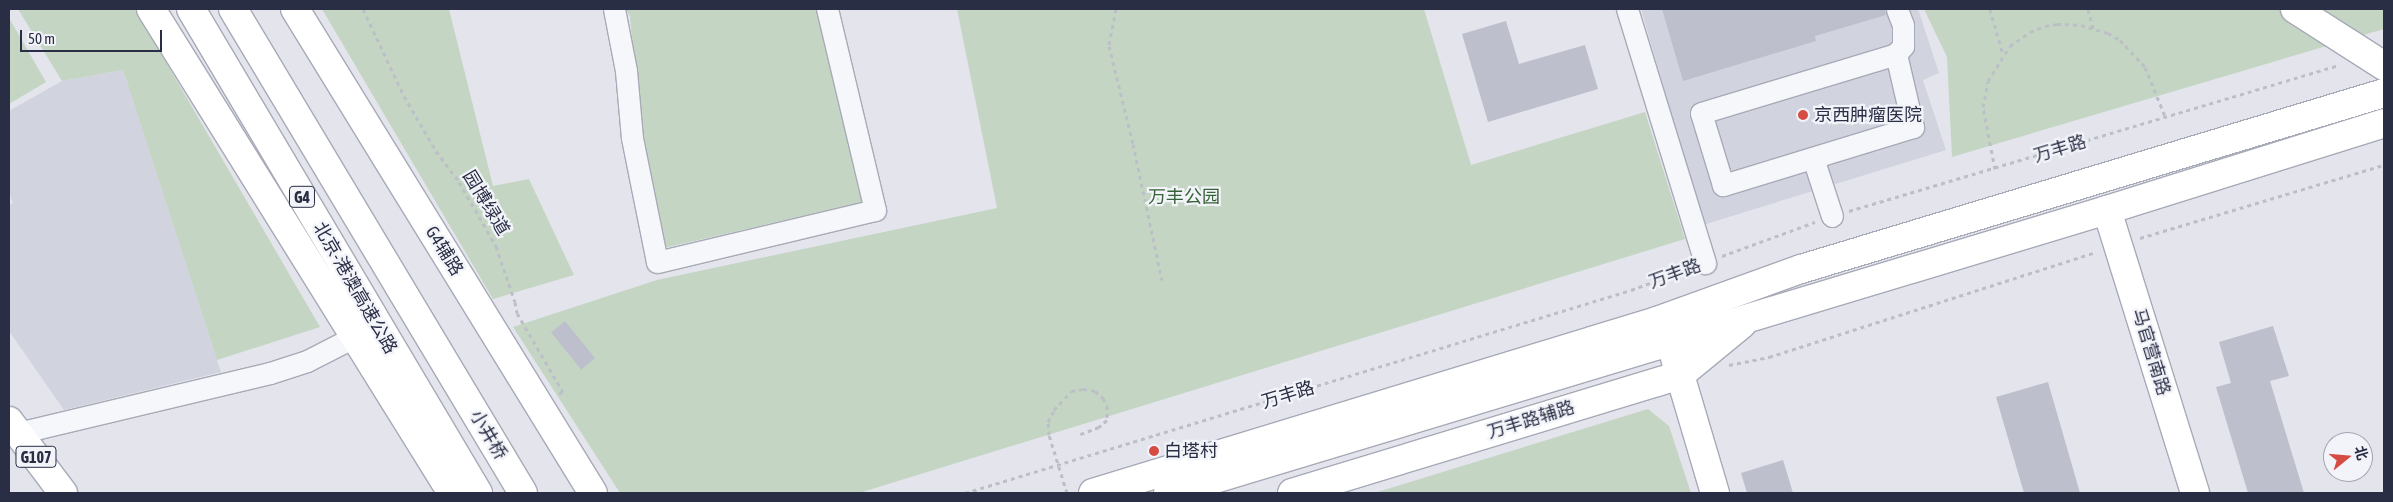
<!DOCTYPE html>
<meta charset="utf-8">
<style>
body{margin:0}
#map{position:relative;width:2393px;height:502px;overflow:hidden;background:#e3e4ec;font-family:"Asap Condensed","Noto Sans SC",sans-serif}
div>[style]{position:absolute}
.built>*{inset:0;background:#d1d3de}
.green>*{inset:0;background:#c4d6c3}
.building>*{inset:0;background:#bdbfcc;transform-origin:0 0}
.path>*{height:3px;margin-top:-1.5px;transform-origin:0;background:repeating-linear-gradient(90deg,#bdbfc7 0 4px,transparent 0 8px)}
.roads{filter:drop-shadow(1px 0 #a7aab7) drop-shadow(-1px 0 #a7aab7) drop-shadow(0 1px #a7aab7) drop-shadow(0 -1px #a7aab7)}
.street>*{height:21px;margin:-10.5px;padding:0 10.5px;transform-origin:10.5px;border-radius:10.5px;background:#f6f7fa}
.secondary>*{height:28px;margin:-14px;padding:0 14px;transform-origin:14px;border-radius:14px;background:#fff}
.highway>*{height:28px;margin:-14px;padding:0 14px;transform-origin:14px;border-radius:14px;background:#fff}
.path-bridge>*{height:3px;margin-top:-1.5px;transform-origin:0;background:repeating-linear-gradient(90deg,#bdbfc7 0 4px,transparent 0 8px)}
.dots>*{width:14px;height:14px;translate:-50% -50%;box-sizing:border-box;border:2px solid #f3f4f9;border-radius:50%}
span{translate:-50% -50%;white-space:nowrap;text-align:center;line-height:1.15;-webkit-text-stroke:4.5px #f3f4f9;paint-order:stroke}
.shield-label span{padding:1px 4px;background:#f3f4f9;border:1px solid;border-radius:4px;-webkit-text-stroke-width:0}
.shield-label{font-size:16px;color:#292e45;font-weight:700}
.poi-label{font-size:18px;color:#292e45}
.left{translate:0 -50%;text-align:left}
.street-label{font-size:18px;color:#292e45}
.park-label{font-size:18px;color:#366237}
.frame{position:absolute;inset:0;border:10px solid #292e45;pointer-events:none}
.north{position:absolute;left:2323px;top:432px;width:50px;height:50px;box-sizing:border-box;background:#f3f4f9;border:1px solid #a2a5b1;border-radius:50%;rotate:73deg;font-size:14px;font-weight:700;line-height:20px;text-align:center;color:#292e45}
.north::after{content:'';display:block;margin:auto;width:18px;height:22px;background:#d64c42;clip-path:polygon(50% 0,100% 100%,50% 72%,0 100%)}
.scale{position:absolute;left:20px;top:30px;width:142px;height:22px;box-sizing:border-box;border:2px solid #292e45;border-top:0;padding-left:6px;font-size:15px;line-height:18px;white-space:nowrap;color:#292e45;-webkit-text-stroke:4px #f3f4f9;paint-order:stroke}
</style>
<div id="map">
<div class="built">
<i style="clip-path:polygon(1641px 9px,1918px 9px,1939px 73px,1923px 80px,1946px 150px,1703px 225px)"></i>
<i style="clip-path:polygon(123px 70px,221px 372px,64px 410px,9px 331px,9px 205px,13px 203px,9px 192px,9px 111px,62px 81px)"></i>
</div>
<div class="green">
<i style="clip-path:polygon(18px 9px,135px 9px,320px 327px,217px 360px,123px 70px,62px 81px)"></i>
<i style="clip-path:polygon(322px 9px,449px 9px,493px 186px,529px 179px,574px 275px,493px 299px)"></i>
<i style="clip-path:polygon(625px 9px,819px 9px,863px 202px,664px 248px,641px 141px,630px 16px)"></i>
<i style="clip-path:polygon(957px 9px,1424px 9px,1471px 165px,1645px 112px,1685px 239px,859px 493px,620px 493px,513px 327px,657px 280px,997px 208px)"></i>
<i style="clip-path:polygon(1924px 9px,2384px 9px,2384px 29px,1952px 157px,1947px 57px)"></i>
<i style="clip-path:polygon(9px 18px,46px 82px,9px 104px)"></i>
<i style="clip-path:polygon(1648px 409px,1669px 426px,1691px 493px,1374px 493px)"></i>
</div>
<div class="building">
<i style="clip-path:polygon(1662px 9px,1885px 9px,1886px 15px,1815px 36px,1816px 41px,1683px 81px)"></i>
<i style="clip-path:polygon(1506px 21px,1519px 64px,1585px 45px,1598px 89px,1488px 122px,1462px 34px)"></i>
<i style="left:565px;top:321px;width:48px;height:18px;rotate:51deg"></i>
<i style="clip-path:polygon(2273px 326px,2289px 376px,2270px 381px,2304px 493px,2248px 493px,2216px 387px,2231px 383px,2219px 342px)"></i>
<i style="clip-path:polygon(2048px 382px,2080px 493px,2024px 493px,1996px 397px)"></i>
<i style="clip-path:polygon(1783px 460px,1793px 493px,1747px 493px,1741px 473px)"></i>
</div>
<div class="path">
<i style="left:363px;top:9px;width:96px;rotate:64.8deg"></i>
<i style="left:404px;top:96px;width:64px;rotate:59.8deg"></i>
<i style="left:436px;top:151px;width:39px;rotate:53deg"></i>
<i style="left:459px;top:182px;width:74px;rotate:60deg"></i>
<i style="left:496px;top:246px;width:59px;rotate:71.3deg"></i>
<i style="left:515px;top:302px;width:11px;rotate:80deg"></i>
<i style="left:517px;top:313px;width:91px;rotate:59.8deg"></i>
<i style="left:563px;top:392px;width:6px;rotate:162deg"></i>
<i style="left:1116px;top:9px;width:38px;rotate:101deg"></i>
<i style="left:1109px;top:46px;width:101px;rotate:76.2deg"></i>
<i style="left:1133px;top:144px;width:139px;rotate:78deg"></i>
<i style="left:1990px;top:9px;width:48px;rotate:74.2deg"></i>
<i style="left:2088px;top:9px;width:20px;rotate:75deg"></i>
<i style="left:1995px;top:169px;width:63px;rotate:-101deg"></i>
<i style="left:1983px;top:107px;width:26px;rotate:-79deg"></i>
<i style="left:1988px;top:81px;width:41px;rotate:-57.8deg"></i>
<i style="left:2010px;top:46px;width:24px;rotate:-35deg"></i>
<i style="left:2030px;top:32px;width:16px;rotate:-22deg"></i>
<i style="left:2045px;top:26px;width:12px;rotate:-9deg"></i>
<i style="left:2057px;top:24px;width:24px;rotate:2deg"></i>
<i style="left:2081px;top:25px;width:28px;rotate:17deg"></i>
<i style="left:2108px;top:33px;width:14px;rotate:30deg"></i>
<i style="left:2120px;top:40px;width:37px;rotate:47deg"></i>
<i style="left:2145px;top:67px;width:53px;rotate:67.8deg"></i>
<i style="left:1849px;top:211px;width:511px;rotate:-16.59deg"></i>
<i style="left:2140px;top:238px;width:255px;rotate:-16.7deg"></i>
<i style="left:1722px;top:256px;width:99px;rotate:-20.1deg"></i>
<i style="left:1729px;top:365px;width:41px;rotate:-11.3deg"></i>
<i style="left:1769px;top:357px;width:343px;rotate:-17.8deg"></i>
<i style="left:965px;top:493px;width:696px;rotate:-16.95deg"></i>
<i style="left:1631px;top:290px;width:61px;rotate:-20.2deg"></i>
</div>
<div class="roads">
<div class="street">
<i style="left:614px;top:9px;width:63px;rotate:79deg"></i>
<i style="left:626px;top:71px;width:67px;rotate:84.9deg"></i>
<i style="left:632px;top:138px;width:126px;rotate:78.6deg"></i>
<i style="left:657px;top:262px;width:224px;rotate:-13.4deg"></i>
<i style="left:875px;top:210px;width:207px;rotate:-103.4deg"></i>
<i style="left:1627px;top:9px;width:266px;rotate:72.9deg"></i>
<i style="left:1896px;top:54px;width:75px;rotate:76.9deg"></i>
<i style="left:1913px;top:127px;width:199px;rotate:163deg"></i>
<i style="left:1723px;top:185px;width:75px;rotate:-107deg"></i>
<i style="left:1701px;top:113px;width:204px;rotate:-16.8deg"></i>
<i style="left:1896px;top:54px;width:11px;rotate:-49deg"></i>
<i style="left:1903px;top:46px;width:21px;rotate:-90deg"></i>
<i style="left:1903px;top:25px;width:17px;rotate:-111deg"></i>
<i style="left:1813px;top:158px;width:61px;rotate:71.9deg"></i>
<i style="left:18px;top:433px;width:259px;rotate:-13.4deg"></i>
<i style="left:270px;top:373px;width:39px;rotate:-18deg"></i>
<i style="left:307px;top:361px;width:53px;rotate:-27.1deg"></i>
</div>
<div class="secondary">
<i style="left:151px;top:9px;width:570px;rotate:58.12deg"></i>
<i style="left:295px;top:9px;width:568px;rotate:58.38deg"></i>
<i style="left:2295px;top:9px;width:106px;rotate:32.6deg"></i>
<i style="left:2107px;top:210px;width:296px;rotate:72.7deg"></i>
<i style="left:1675px;top:358px;width:141px;rotate:73.5deg"></i>
<i style="left:1093px;top:493px;width:590px;rotate:-16.96deg"></i>
<i style="left:1657px;top:321px;width:153px;rotate:-19.9deg"></i>
<i style="left:1801px;top:269px;width:609px;rotate:-16.8deg"></i>
<i style="left:1168px;top:493px;width:981px;rotate:-16.77deg"></i>
<i style="left:2107px;top:210px;width:290px;rotate:-17.4deg"></i>
<i style="left:1292px;top:493px;width:406px;rotate:-16.9deg"></i>
<i style="left:1680px;top:375px;width:80px;rotate:-39.4deg"></i>
</div>
<div class="highway">
<i style="left:191px;top:9px;width:563px;rotate:59.33deg"></i>
<i style="left:233px;top:9px;width:564px;rotate:59.07deg"></i>
<i style="left:9px;top:421px;width:90px;rotate:53.1deg"></i>
</div>
</div>
<div class="path-bridge">
<i style="left:1067px;top:493px;width:61px;rotate:-107.2deg"></i>
<i style="left:1049px;top:435px;width:13px;rotate:-94deg"></i>
<i style="left:1048px;top:422px;width:13px;rotate:-63deg"></i>
<i style="left:1054px;top:410px;width:25px;rotate:-48deg"></i>
<i style="left:1071px;top:391px;width:12px;rotate:-9deg"></i>
<i style="left:1083px;top:389px;width:12px;rotate:9deg"></i>
<i style="left:1095px;top:391px;width:11px;rotate:41deg"></i>
<i style="left:1103px;top:398px;width:9px;rotate:63deg"></i>
<i style="left:1107px;top:406px;width:14px;rotate:90deg"></i>
<i style="left:1107px;top:420px;width:11px;rotate:139deg"></i>
<i style="left:1099px;top:427px;width:22px;rotate:159deg"></i>
</div>
<div class="dots">
<i style="left:1803px;top:115px;background:#d64c42"></i>
<i style="left:1154px;top:451px;background:#d64c42"></i>
</div>
<div class="shield-label">
<span style="left:302px;top:197px">G4</span>
<span style="left:36px;top:457px">G107</span>
</div>
<div class="poi-label">
<span class="left" style="left:1814px;top:115px">京西肿瘤医院</span>
<span class="left" style="left:1164px;top:451px">白塔村</span>
</div>
<div class="street-label">
<span style="left:2060px;top:149px;rotate:-17deg">万丰路</span>
<span style="left:486px;top:203px;rotate:59deg">园博绿道</span>
<span style="left:444px;top:251px;rotate:58deg">G4辅路</span>
<span style="left:1675px;top:274px;rotate:-20deg">万丰路</span>
<span style="left:355px;top:288px;rotate:60deg">北京-港澳高速公路</span>
<span style="left:2151px;top:352px;rotate:73deg">马官营南路</span>
<span style="left:1288px;top:395px;rotate:-17deg">万丰路</span>
<span style="left:1531px;top:420px;rotate:-17deg">万丰路辅路</span>
<span style="left:488px;top:435px;rotate:59deg">小井桥</span>
</div>
<div class="park-label">
<span style="left:1184px;top:197px">万丰公园</span>
</div>
<div class="frame"></div>
<div class="north">北</div>
<div class="scale">50 m</div>
</div>
